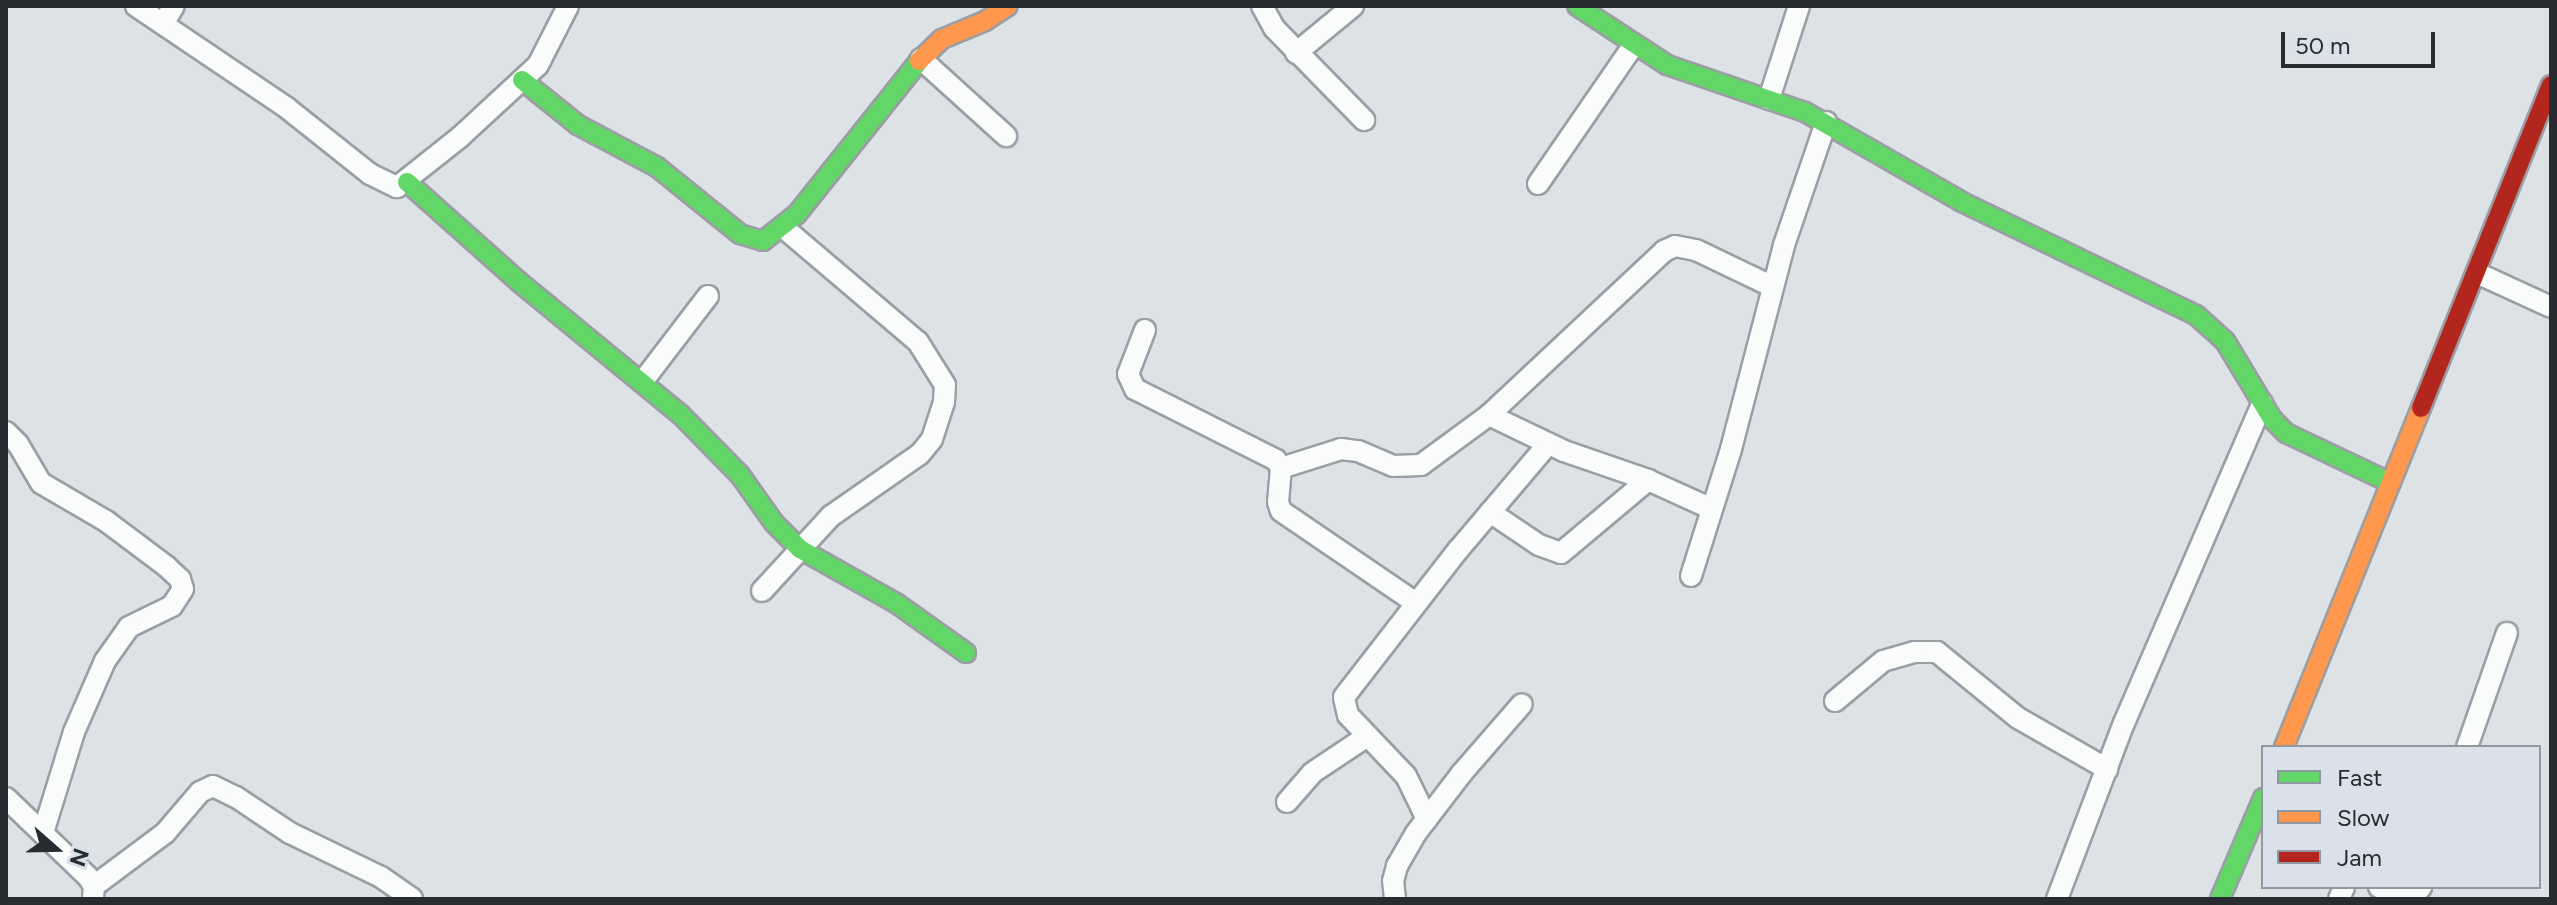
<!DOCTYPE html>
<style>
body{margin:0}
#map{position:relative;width:2557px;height:905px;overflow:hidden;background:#dde2e7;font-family:Figtree,sans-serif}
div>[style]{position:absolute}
.roads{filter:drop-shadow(2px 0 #9b9ea2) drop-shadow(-2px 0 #9b9ea2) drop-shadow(0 2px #9b9ea2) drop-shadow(0 -2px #9b9ea2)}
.street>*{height:20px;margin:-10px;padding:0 10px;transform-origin:10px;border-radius:10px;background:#fafbfb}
.fast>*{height:18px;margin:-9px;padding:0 9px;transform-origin:9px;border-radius:9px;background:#63d668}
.slow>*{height:18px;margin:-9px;padding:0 9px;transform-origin:9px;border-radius:9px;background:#ff974d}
.jam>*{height:18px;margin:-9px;padding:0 9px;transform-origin:9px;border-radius:9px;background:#b3261e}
span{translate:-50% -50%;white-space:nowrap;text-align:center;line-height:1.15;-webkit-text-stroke:8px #d9e1eb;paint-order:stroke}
.frame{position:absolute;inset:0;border:8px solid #282b2f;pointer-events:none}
.legend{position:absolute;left:2261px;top:745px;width:280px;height:144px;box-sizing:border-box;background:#d9e1eb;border:2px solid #9298a0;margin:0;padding:10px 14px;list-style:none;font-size:24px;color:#282b2f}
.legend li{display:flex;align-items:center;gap:16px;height:40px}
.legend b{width:40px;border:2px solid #9298a0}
.north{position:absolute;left:16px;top:809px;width:80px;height:80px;-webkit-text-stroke:6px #d9e1eb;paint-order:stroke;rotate:110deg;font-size:22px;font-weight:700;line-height:32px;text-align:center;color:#282b2f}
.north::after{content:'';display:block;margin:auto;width:28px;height:36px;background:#282b2f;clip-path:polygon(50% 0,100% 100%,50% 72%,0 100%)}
.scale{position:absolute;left:2281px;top:32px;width:154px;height:36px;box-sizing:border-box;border:4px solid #282b2f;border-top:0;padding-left:10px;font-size:24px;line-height:28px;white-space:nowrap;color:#282b2f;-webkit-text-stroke:6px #d9e1eb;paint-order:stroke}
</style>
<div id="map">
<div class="roads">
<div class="street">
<i style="left:136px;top:6px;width:182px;rotate:34deg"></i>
<i style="left:287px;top:108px;width:106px;rotate:38.5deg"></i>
<i style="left:370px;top:174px;width:30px;rotate:26deg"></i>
<i style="left:397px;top:187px;width:80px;rotate:-38.4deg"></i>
<i style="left:460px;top:137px;width:106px;rotate:-42.7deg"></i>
<i style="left:538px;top:65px;width:66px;rotate:-63deg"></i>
<i style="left:1262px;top:6px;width:25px;rotate:61deg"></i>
<i style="left:1274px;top:28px;width:129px;rotate:45.6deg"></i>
<i style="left:163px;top:24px;width:21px;rotate:-59deg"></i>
<i style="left:1296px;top:53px;width:74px;rotate:-39.5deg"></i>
<i style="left:921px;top:59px;width:115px;rotate:42.2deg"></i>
<i style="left:1769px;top:99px;width:98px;rotate:-72.1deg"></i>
<i style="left:1538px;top:184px;width:168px;rotate:-55.5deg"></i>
<i style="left:2477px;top:273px;width:81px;rotate:24.7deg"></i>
<i style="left:1145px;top:330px;width:47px;rotate:111.1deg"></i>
<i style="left:1128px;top:374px;width:17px;rotate:65deg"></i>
<i style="left:1135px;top:389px;width:158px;rotate:26.7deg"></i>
<i style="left:1276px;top:460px;width:9px;rotate:58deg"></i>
<i style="left:1281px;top:468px;width:34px;rotate:95deg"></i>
<i style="left:1278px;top:502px;width:9px;rotate:72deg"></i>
<i style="left:1281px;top:511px;width:163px;rotate:34.3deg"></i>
<i style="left:643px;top:381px;width:107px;rotate:-52.6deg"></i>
<i style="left:1489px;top:415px;width:83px;rotate:25.6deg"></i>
<i style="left:1564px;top:451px;width:89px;rotate:19deg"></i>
<i style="left:1648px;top:480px;width:70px;rotate:24.4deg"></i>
<i style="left:6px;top:432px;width:17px;rotate:45deg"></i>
<i style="left:18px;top:444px;width:45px;rotate:59.5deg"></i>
<i style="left:41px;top:483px;width:75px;rotate:30.3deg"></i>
<i style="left:106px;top:521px;width:75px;rotate:36.9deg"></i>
<i style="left:166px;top:566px;width:19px;rotate:43deg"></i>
<i style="left:180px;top:579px;width:10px;rotate:73deg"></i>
<i style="left:183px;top:589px;width:20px;rotate:123deg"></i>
<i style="left:172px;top:606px;width:48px;rotate:154deg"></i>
<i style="left:129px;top:627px;width:42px;rotate:125.2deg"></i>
<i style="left:105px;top:661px;width:77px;rotate:113.6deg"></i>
<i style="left:74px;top:732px;width:106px;rotate:107.1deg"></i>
<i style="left:1281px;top:468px;width:63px;rotate:-17.6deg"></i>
<i style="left:1341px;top:449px;width:17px;rotate:7deg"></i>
<i style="left:1358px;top:451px;width:38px;rotate:23deg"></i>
<i style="left:1393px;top:466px;width:28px;rotate:-2deg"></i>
<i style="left:1421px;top:465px;width:84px;rotate:-36.3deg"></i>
<i style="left:1489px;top:415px;width:240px;rotate:-43.1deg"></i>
<i style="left:1664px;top:251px;width:12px;rotate:-24deg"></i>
<i style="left:1675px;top:246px;width:21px;rotate:11deg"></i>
<i style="left:1696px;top:250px;width:85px;rotate:25.7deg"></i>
<i style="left:1490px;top:512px;width:59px;rotate:34deg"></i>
<i style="left:1539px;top:545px;width:23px;rotate:20deg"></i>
<i style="left:1561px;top:553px;width:114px;rotate:-40deg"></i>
<i style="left:1691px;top:576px;width:133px;rotate:-72.5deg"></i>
<i style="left:1731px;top:449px;width:211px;rotate:-75.4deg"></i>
<i style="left:1784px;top:245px;width:130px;rotate:-71.1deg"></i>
<i style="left:762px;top:591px;width:102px;rotate:-47.4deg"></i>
<i style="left:831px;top:516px;width:108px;rotate:-34.9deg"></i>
<i style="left:920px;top:454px;width:19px;rotate:-51deg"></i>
<i style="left:932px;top:439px;width:39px;rotate:-72deg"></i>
<i style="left:944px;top:402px;width:17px;rotate:-87deg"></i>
<i style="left:945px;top:385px;width:51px;rotate:-122.1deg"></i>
<i style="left:918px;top:342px;width:177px;rotate:-139.6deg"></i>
<i style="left:1835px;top:701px;width:62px;rotate:-39.8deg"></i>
<i style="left:1883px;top:661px;width:33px;rotate:-16deg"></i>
<i style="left:1915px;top:652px;width:22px"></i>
<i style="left:1937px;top:652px;width:104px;rotate:39.2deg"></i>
<i style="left:2018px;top:718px;width:103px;rotate:29.8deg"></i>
<i style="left:2467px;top:747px;width:121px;rotate:-70.7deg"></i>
<i style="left:6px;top:798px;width:114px;rotate:43.9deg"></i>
<i style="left:88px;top:877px;width:11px;rotate:56deg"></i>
<i style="left:94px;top:886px;width:11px;rotate:95deg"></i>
<i style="left:1287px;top:802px;width:38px;rotate:-49deg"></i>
<i style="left:1312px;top:773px;width:65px;rotate:-33.7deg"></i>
<i style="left:1427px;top:819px;width:48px;rotate:-116deg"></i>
<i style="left:1406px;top:776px;width:84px;rotate:-133.6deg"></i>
<i style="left:1348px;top:715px;width:18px;rotate:-103deg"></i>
<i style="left:1344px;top:697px;width:187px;rotate:-52.2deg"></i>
<i style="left:1459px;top:549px;width:138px;rotate:-49.7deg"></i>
<i style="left:94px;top:886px;width:89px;rotate:-36.7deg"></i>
<i style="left:165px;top:833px;width:54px;rotate:-49.5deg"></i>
<i style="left:200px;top:792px;width:14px;rotate:-25deg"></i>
<i style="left:213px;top:786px;width:25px;rotate:26deg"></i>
<i style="left:236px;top:797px;width:65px;rotate:33.7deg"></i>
<i style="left:290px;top:833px;width:101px;rotate:25.8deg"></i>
<i style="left:381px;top:877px;width:38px;rotate:35deg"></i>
<i style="left:2379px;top:887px;width:30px;rotate:24deg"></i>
<i style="left:1395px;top:899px;width:18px;rotate:-96deg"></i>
<i style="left:1393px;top:881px;width:16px;rotate:-75deg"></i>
<i style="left:1397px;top:866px;width:38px;rotate:-60deg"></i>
<i style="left:1416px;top:833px;width:76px;rotate:-52.5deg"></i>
<i style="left:1462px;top:773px;width:91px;rotate:-49deg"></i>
<i style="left:2057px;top:899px;width:188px;rotate:-69.2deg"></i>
<i style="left:2124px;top:723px;width:348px;rotate:-66.6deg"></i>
<i style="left:2339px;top:899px;width:13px;rotate:-67deg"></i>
<i style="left:2411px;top:899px;width:16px;rotate:-50deg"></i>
</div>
<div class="fast">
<i style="left:1577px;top:6px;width:108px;rotate:33.2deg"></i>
<i style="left:1667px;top:65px;width:146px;rotate:18.8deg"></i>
<i style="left:1805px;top:112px;width:181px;rotate:29.8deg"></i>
<i style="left:1962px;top:202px;width:260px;rotate:25.8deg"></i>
<i style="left:2196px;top:315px;width:39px;rotate:42deg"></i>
<i style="left:2225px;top:341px;width:91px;rotate:58.9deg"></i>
<i style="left:2272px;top:419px;width:20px;rotate:45deg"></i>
<i style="left:2286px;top:433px;width:116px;rotate:25.5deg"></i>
<i style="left:522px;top:80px;width:72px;rotate:38.8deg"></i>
<i style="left:578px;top:125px;width:89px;rotate:28deg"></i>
<i style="left:657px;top:167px;width:107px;rotate:38.9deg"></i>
<i style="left:740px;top:234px;width:24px;rotate:17deg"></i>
<i style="left:763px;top:241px;width:43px;rotate:-38.5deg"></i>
<i style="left:797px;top:214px;width:196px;rotate:-51.4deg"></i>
<i style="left:407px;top:182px;width:149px;rotate:41.7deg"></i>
<i style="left:518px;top:281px;width:211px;rotate:39.4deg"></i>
<i style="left:681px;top:415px;width:84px;rotate:45.5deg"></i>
<i style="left:740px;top:475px;width:59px;rotate:54.7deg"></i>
<i style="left:774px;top:523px;width:37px;rotate:45deg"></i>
<i style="left:800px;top:549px;width:110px;rotate:29.4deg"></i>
<i style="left:896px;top:603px;width:86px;rotate:35.5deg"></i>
<i style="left:2220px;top:899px;width:110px;rotate:-66.9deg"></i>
</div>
<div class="slow">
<i style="left:919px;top:61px;width:32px;rotate:-44deg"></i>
<i style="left:942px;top:39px;width:47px;rotate:-22.7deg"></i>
<i style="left:985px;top:21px;width:27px;rotate:-33deg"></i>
<i style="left:2284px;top:747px;width:366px;rotate:-68deg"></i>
</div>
<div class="jam">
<i style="left:2421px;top:408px;width:348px;rotate:-68.1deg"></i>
</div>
</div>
<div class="frame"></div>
<ul class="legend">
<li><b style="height:10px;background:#63d668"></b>Fast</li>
<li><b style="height:10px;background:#ff974d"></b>Slow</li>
<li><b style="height:10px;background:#b3261e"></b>Jam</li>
</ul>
<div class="north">N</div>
<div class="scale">50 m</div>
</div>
